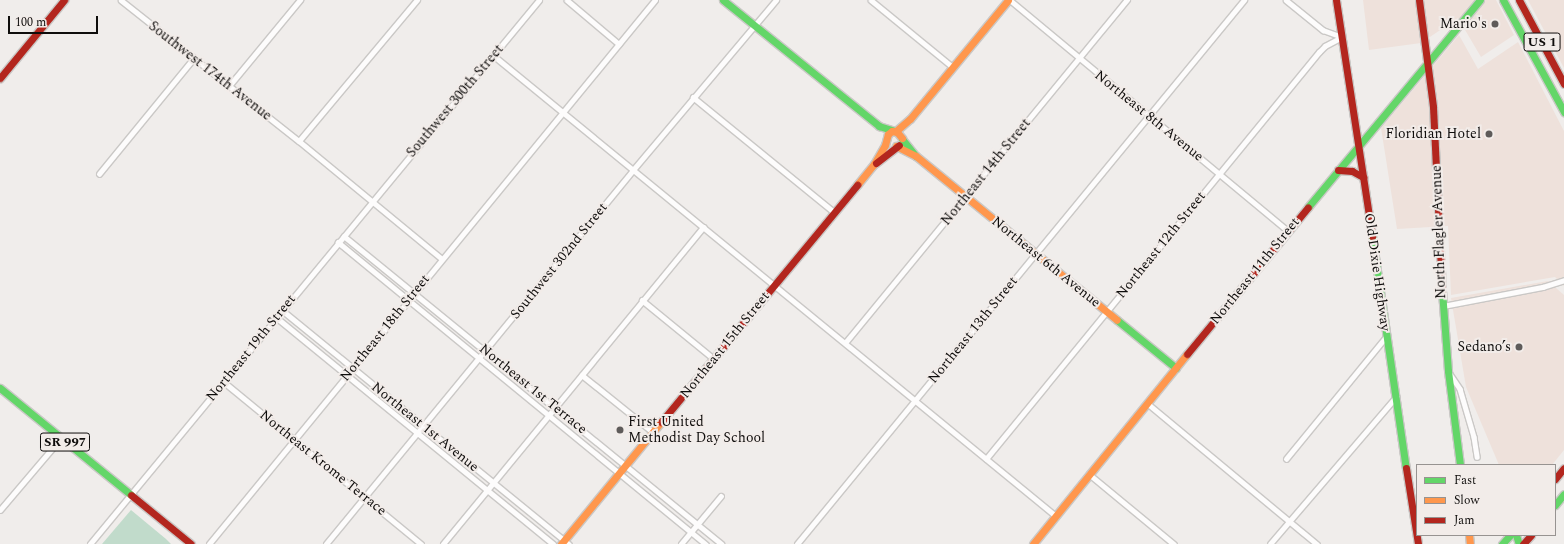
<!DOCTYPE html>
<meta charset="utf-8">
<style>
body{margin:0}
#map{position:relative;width:1564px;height:544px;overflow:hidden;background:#f0edeb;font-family:Spectral,serif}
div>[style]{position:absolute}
.commercial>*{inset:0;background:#eee1db}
.green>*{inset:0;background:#c1dbcb}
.roads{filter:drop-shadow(1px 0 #cac8c6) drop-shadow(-1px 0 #cac8c6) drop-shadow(0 1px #cac8c6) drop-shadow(0 -1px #cac8c6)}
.street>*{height:4.5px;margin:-2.25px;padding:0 2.25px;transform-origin:2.25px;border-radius:2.25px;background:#fdfcfc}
.fast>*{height:7px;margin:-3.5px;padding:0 3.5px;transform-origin:3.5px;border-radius:3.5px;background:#63d668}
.slow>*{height:7px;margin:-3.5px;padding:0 3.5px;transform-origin:3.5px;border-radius:3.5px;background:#ff974d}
.jam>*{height:7px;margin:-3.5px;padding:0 3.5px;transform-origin:3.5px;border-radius:3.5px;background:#b3261e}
.dots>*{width:11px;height:11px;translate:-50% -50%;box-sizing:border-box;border:2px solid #f2ece9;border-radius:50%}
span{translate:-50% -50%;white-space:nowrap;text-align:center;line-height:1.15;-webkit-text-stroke:4px #f2ece9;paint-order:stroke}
.shield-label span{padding:1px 3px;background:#f2ece9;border:1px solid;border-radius:3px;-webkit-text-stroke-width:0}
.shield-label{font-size:13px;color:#0f0d0c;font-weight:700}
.poi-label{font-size:14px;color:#0f0d0c}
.right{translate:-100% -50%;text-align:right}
.left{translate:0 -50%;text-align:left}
.street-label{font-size:14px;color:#0f0d0c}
.legend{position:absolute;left:1416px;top:464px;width:140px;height:72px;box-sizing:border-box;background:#f2ece9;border:1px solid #979391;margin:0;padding:5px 7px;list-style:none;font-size:12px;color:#0f0d0c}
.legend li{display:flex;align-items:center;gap:8px;height:20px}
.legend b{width:20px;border:1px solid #979391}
.scale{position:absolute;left:8px;top:16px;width:90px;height:18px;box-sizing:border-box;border:2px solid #0f0d0c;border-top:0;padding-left:5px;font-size:12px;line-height:14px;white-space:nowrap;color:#0f0d0c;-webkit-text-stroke:3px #f2ece9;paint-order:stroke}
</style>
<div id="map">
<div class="commercial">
<i style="clip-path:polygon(1363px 0,1496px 0,1514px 35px,1481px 57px,1458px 18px,1421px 43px,1369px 50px)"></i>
<i style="clip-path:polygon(1528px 0,1564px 0,1564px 68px)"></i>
<i style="clip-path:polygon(1459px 35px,1478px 69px,1518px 42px,1564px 131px,1564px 286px,1555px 277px,1451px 295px,1448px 226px,1397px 229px,1381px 128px)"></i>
<i style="clip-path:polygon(1548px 281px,1564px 295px,1564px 450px,1552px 465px,1499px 465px,1466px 387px,1451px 298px)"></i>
</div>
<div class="green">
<i style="clip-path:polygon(131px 510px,166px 539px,171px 544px,102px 544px)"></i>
</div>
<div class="roads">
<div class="street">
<i style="left:121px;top:0;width:227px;rotate:38.4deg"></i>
<i style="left:299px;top:141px;width:185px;rotate:39.5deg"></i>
<i style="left:567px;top:0;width:68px;rotate:40.2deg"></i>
<i style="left:871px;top:0;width:106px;rotate:39.3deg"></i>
<i style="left:1010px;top:0;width:361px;rotate:39.7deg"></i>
<i style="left:1286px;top:0;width:48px;rotate:39deg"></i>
<i style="left:1323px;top:30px;width:20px;rotate:20deg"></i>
<i style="left:493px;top:55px;width:728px;rotate:39.31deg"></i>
<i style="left:229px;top:86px;width:112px;rotate:-50.5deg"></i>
<i style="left:693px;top:97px;width:182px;rotate:39.2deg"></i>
<i style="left:299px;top:141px;width:184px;rotate:-50.1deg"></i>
<i style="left:99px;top:174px;width:150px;rotate:-50.7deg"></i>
<i style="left:344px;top:236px;width:487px;rotate:39.2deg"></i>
<i style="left:338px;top:242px;width:476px;rotate:39.4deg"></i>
<i style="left:642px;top:300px;width:93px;rotate:39.3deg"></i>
<i style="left:1443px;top:306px;width:102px;rotate:-10.8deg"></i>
<i style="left:1543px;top:287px;width:22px;rotate:-18deg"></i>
<i style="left:282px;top:310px;width:370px;rotate:39.2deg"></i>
<i style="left:276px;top:317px;width:358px;rotate:39.3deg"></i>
<i style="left:845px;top:343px;width:444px;rotate:-50.6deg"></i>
<i style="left:1450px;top:374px;width:18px;rotate:56deg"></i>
<i style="left:1460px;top:389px;width:50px;rotate:73.7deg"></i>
<i style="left:1474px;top:437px;width:20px;rotate:81deg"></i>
<i style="left:582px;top:375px;width:91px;rotate:38.8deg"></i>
<i style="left:224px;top:382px;width:255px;rotate:39.4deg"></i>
<i style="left:1147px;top:403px;width:221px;rotate:39.7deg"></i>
<i style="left:986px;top:459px;width:526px;rotate:-50.71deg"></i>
<i style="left:1319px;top:52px;width:8px;rotate:-45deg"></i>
<i style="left:1325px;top:46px;width:19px;rotate:-28deg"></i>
<i style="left:1286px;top:459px;width:158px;rotate:-50.7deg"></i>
<i style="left:1089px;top:474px;width:110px;rotate:39.5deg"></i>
<i style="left:0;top:510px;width:94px;rotate:-49.7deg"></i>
<i style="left:90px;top:544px;width:705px;rotate:-50.46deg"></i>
<i style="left:209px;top:544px;width:703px;rotate:-50.65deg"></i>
<i style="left:326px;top:544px;width:484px;rotate:-50.6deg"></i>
<i style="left:633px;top:170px;width:222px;rotate:-49.9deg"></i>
<i style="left:443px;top:544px;width:410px;rotate:-50.6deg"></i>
<i style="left:681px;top:544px;width:62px;rotate:-50.2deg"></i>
<i style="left:797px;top:544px;width:704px;rotate:-50.59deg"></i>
<i style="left:1270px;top:544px;width:194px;rotate:-49.4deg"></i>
</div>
<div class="fast">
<i style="left:723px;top:0;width:201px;rotate:38.9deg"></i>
<i style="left:879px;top:126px;width:16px;rotate:18deg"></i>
<i style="left:1503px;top:0;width:128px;rotate:61.4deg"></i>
<i style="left:902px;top:139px;width:22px;rotate:51deg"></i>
<i style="left:1308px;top:207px;width:269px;rotate:-50.3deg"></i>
<i style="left:1372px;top:236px;width:234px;rotate:81.7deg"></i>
<i style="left:1442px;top:291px;width:80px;rotate:85.7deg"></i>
<i style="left:1448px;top:371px;width:95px;rotate:82.7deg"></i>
<i style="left:1117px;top:320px;width:76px;rotate:39.1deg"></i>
<i style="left:0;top:388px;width:169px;rotate:39.2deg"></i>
<i style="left:1555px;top:505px;width:14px;rotate:-51deg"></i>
<i style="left:1516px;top:535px;width:9px;rotate:72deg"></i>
<i style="left:1502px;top:544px;width:12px;rotate:-48deg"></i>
</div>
<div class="slow">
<i style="left:896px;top:131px;width:18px;rotate:-41deg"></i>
<i style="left:910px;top:119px;width:154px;rotate:-50.5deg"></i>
<i style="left:896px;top:146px;width:22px;rotate:27deg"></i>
<i style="left:916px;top:156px;width:259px;rotate:39.2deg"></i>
<i style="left:857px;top:185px;width:27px;rotate:-51deg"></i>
<i style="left:874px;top:164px;width:22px;rotate:-60deg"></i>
<i style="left:885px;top:145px;width:11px;rotate:-75deg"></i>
<i style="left:888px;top:134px;width:5px;rotate:-37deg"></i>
<i style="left:892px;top:131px;width:5px;rotate:11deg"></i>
<i style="left:897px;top:132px;width:8px;rotate:50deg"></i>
<i style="left:1469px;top:535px;width:9px;rotate:84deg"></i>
<i style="left:561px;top:544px;width:158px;rotate:-50.7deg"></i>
<i style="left:1033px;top:544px;width:245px;rotate:-51deg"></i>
</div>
<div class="jam">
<i style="left:1336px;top:0;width:239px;rotate:81.3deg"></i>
<i style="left:1419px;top:0;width:108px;rotate:82.5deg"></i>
<i style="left:1433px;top:107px;width:184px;rotate:87.2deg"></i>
<i style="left:1519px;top:0;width:95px;rotate:61.8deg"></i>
<i style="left:0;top:78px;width:101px;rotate:-50.6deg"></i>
<i style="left:876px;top:163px;width:29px;rotate:-38deg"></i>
<i style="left:1338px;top:170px;width:14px;rotate:4deg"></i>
<i style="left:1352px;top:171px;width:13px;rotate:29deg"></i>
<i style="left:1187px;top:354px;width:190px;rotate:-50.5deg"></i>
<i style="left:661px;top:422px;width:308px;rotate:-50.4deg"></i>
<i style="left:1406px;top:468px;width:77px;rotate:81deg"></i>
<i style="left:1555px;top:479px;width:14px;rotate:-51deg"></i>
<i style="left:131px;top:495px;width:77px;rotate:39.2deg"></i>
<i style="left:1523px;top:544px;width:12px;rotate:-48deg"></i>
</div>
</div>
<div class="dots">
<i style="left:1495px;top:24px;background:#5e5b5a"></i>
<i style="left:1489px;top:134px;background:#5e5b5a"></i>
<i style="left:1519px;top:347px;background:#5e5b5a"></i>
<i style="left:620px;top:430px;background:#5e5b5a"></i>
</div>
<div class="shield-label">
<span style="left:1542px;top:42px">US 1</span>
<span style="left:65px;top:442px">SR 997</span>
</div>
<div class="poi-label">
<span class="right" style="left:1487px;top:24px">Mario's</span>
<span class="right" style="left:1481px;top:134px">Floridian Hotel</span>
<span class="right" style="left:1511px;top:347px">Sedano’s</span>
<span class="left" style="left:628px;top:430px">First United<br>Methodist Day School</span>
</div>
<div class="street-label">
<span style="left:210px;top:71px;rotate:38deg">Southwest 174th Avenue</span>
<span style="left:455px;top:101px;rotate:-50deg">Southwest 300th Street</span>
<span style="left:1149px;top:116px;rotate:39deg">Northeast 8th Avenue</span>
<span style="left:986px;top:172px;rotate:-51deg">Northeast 14th Street</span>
<span style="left:1439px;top:232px;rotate:-92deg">North Flagler Avenue</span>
<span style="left:1161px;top:245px;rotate:-51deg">Northeast 12th Street</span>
<span style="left:559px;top:261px;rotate:-51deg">Southwest 302nd Street</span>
<span style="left:1046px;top:262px;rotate:39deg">Northeast 6th Avenue</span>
<span style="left:1255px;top:271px;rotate:-51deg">Northeast 11th Street</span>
<span style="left:1377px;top:272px;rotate:82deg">Old Dixie Highway</span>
<span style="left:385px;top:328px;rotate:-51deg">Northeast 18th Street</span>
<span style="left:973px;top:330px;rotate:-51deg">Northeast 13th Street</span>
<span style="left:725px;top:345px;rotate:-51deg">Northeast 15th Street</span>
<span style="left:251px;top:348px;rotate:-51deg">Northeast 19th Street</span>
<span style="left:533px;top:389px;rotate:39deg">Northeast 1st Terrace</span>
<span style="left:425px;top:427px;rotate:39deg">Northeast 1st Avenue</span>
<span style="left:323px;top:463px;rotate:39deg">Northeast Krome Terrace</span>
</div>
<ul class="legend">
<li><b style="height:5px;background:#63d668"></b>Fast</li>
<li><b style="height:5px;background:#ff974d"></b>Slow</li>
<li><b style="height:5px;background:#b3261e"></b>Jam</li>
</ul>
<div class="scale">100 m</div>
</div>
